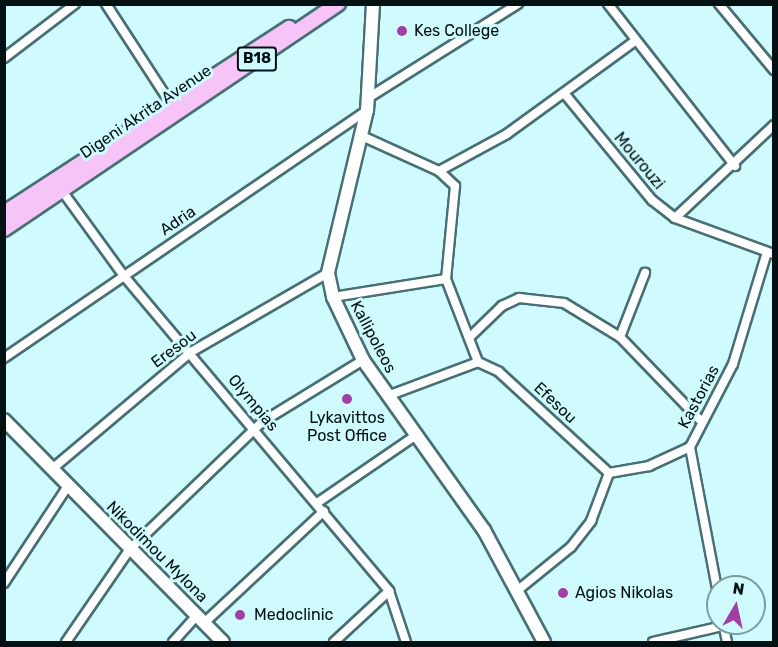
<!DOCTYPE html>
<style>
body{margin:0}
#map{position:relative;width:778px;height:647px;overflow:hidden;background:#cffafe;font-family:Rubik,sans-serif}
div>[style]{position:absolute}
.roads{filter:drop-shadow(2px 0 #486f73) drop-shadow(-2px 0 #486f73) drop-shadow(0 2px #486f73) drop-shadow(0 -2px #486f73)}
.street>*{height:8px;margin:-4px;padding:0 4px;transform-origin:4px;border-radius:4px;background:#fff}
.secondary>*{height:12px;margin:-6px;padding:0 6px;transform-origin:6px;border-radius:6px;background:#fff}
.primary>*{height:14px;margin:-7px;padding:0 7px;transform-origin:7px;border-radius:7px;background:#f6c4f7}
.dots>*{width:16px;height:16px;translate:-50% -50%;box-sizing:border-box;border:3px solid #cffafe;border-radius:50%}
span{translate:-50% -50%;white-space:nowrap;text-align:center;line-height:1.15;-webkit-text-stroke:6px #cffafe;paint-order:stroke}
.shield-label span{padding:2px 4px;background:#cffafe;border:2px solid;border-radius:4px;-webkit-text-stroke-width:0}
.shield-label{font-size:15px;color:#031113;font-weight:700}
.poi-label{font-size:16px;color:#031113}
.left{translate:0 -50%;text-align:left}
.street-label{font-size:16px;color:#031113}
.frame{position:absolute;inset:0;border:6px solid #031113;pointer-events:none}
.north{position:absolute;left:706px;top:575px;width:60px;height:60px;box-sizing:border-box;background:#cffafe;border:2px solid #7d9da0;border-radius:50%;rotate:9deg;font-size:16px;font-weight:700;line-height:24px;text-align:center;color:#031113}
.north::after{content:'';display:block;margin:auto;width:21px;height:27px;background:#a23fa5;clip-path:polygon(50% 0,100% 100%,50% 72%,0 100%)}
</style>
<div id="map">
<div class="roads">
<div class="street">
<i style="left:106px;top:4px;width:123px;rotate:57deg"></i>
<i style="left:608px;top:4px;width:206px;rotate:51.9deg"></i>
<i style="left:719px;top:4px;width:86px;rotate:50.2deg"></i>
<i style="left:4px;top:58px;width:89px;rotate:-37.3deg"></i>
<i style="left:564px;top:93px;width:139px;rotate:50.6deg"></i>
<i style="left:652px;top:200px;width:29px;rotate:38deg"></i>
<i style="left:675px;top:218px;width:105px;rotate:20deg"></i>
<i style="left:368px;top:98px;width:177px;rotate:-32.1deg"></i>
<i style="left:364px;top:137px;width:82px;rotate:24.4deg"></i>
<i style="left:439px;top:171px;width:22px;rotate:43deg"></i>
<i style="left:455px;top:186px;width:93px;rotate:95.5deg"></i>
<i style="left:446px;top:279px;width:89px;rotate:68.9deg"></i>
<i style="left:478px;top:362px;width:23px;rotate:25deg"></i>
<i style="left:499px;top:372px;width:149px;rotate:42.6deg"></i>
<i style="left:439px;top:171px;width:77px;rotate:-28.6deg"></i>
<i style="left:507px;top:134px;width:158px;rotate:-36deg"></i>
<i style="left:60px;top:188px;width:109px;rotate:54deg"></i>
<i style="left:124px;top:276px;width:412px;rotate:49.9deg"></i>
<i style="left:389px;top:591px;width:54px;rotate:71.6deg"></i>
<i style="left:675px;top:218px;width:136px;rotate:-43.2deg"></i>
<i style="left:333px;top:297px;width:114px;rotate:-9.1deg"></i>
<i style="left:470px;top:337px;width:45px;rotate:-44.1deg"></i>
<i style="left:502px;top:306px;width:19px;rotate:-25deg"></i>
<i style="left:519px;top:298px;width:45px;rotate:6.3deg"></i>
<i style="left:564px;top:303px;width:66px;rotate:31.3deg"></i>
<i style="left:620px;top:337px;width:117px;rotate:46deg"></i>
<i style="left:620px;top:337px;width:69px;rotate:-68.7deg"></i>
<i style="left:4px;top:358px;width:440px;rotate:-34.3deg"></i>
<i style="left:387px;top:396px;width:97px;rotate:-20.5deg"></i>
<i style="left:52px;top:469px;width:182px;rotate:-40.1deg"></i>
<i style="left:191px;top:352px;width:158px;rotate:-30deg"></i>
<i style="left:609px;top:473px;width:41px;rotate:-9.9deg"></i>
<i style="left:649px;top:466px;width:45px;rotate:-24.9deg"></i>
<i style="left:317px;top:503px;width:119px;rotate:-34.4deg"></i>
<i style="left:4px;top:583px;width:116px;rotate:-56.6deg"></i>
<i style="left:518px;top:590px;width:68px;rotate:-39.1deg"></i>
<i style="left:571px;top:547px;width:33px;rotate:-52deg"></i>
<i style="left:591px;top:521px;width:51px;rotate:-69.4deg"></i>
<i style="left:718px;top:594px;width:150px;rotate:-100.8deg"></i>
<i style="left:690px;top:447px;width:93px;rotate:-62.6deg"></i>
<i style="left:733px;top:364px;width:117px;rotate:-73.1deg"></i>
<i style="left:204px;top:623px;width:164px;rotate:-43deg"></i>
<i style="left:723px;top:623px;width:19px;rotate:78deg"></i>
<i style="left:66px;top:642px;width:113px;rotate:-55.5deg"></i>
<i style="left:130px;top:549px;width:183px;rotate:-43.9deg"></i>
<i style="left:262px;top:422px;width:119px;rotate:-31.5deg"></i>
<i style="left:173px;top:642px;width:36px;rotate:-48deg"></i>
<i style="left:334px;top:642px;width:75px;rotate:-42.8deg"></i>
<i style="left:653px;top:642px;width:72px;rotate:-12.9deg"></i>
</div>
<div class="secondary">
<i style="left:373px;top:4px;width:106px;rotate:93.2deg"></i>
<i style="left:367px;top:110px;width:168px;rotate:103.5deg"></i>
<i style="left:328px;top:273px;width:25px;rotate:78deg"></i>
<i style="left:333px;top:297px;width:70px;rotate:64.5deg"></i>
<i style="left:363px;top:360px;width:209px;rotate:54.6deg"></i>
<i style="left:484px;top:530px;width:127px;rotate:61.8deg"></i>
<i style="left:4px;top:420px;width:312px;rotate:45.4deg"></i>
</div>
<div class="primary">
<i style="left:4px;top:213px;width:340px;rotate:-33deg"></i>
<i style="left:4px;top:229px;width:403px;rotate:-34deg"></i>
</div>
</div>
<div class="dots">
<i style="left:402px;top:31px;background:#a23fa5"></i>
<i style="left:347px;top:399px;background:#a23fa5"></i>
<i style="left:563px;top:593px;background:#a23fa5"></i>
<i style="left:240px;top:615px;background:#a23fa5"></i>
</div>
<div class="shield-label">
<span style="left:257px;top:59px">B18</span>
</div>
<div class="poi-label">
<span class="left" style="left:414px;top:31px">Kes College</span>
<span style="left:347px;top:427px">Lykavittos<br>Post Office</span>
<span class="left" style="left:575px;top:593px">Agios Nikolas</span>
<span class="left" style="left:254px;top:615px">Medoclinic</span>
</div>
<div class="street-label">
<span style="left:146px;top:112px;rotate:-34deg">Digeni Akrita Avenue</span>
<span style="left:639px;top:161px;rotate:50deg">Mourouzi</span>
<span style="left:178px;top:221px;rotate:-34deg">Adria</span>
<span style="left:373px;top:337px;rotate:62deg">Kallipoleos</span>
<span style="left:174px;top:349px;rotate:-37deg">Eresou</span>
<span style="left:699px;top:397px;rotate:-62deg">Kastorias</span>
<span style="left:253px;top:403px;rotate:50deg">Olympias</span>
<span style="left:555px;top:403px;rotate:43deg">Efesou</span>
<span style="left:157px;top:552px;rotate:45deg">Nikodimou Mylona</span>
</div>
<div class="frame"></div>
<div class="north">N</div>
</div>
